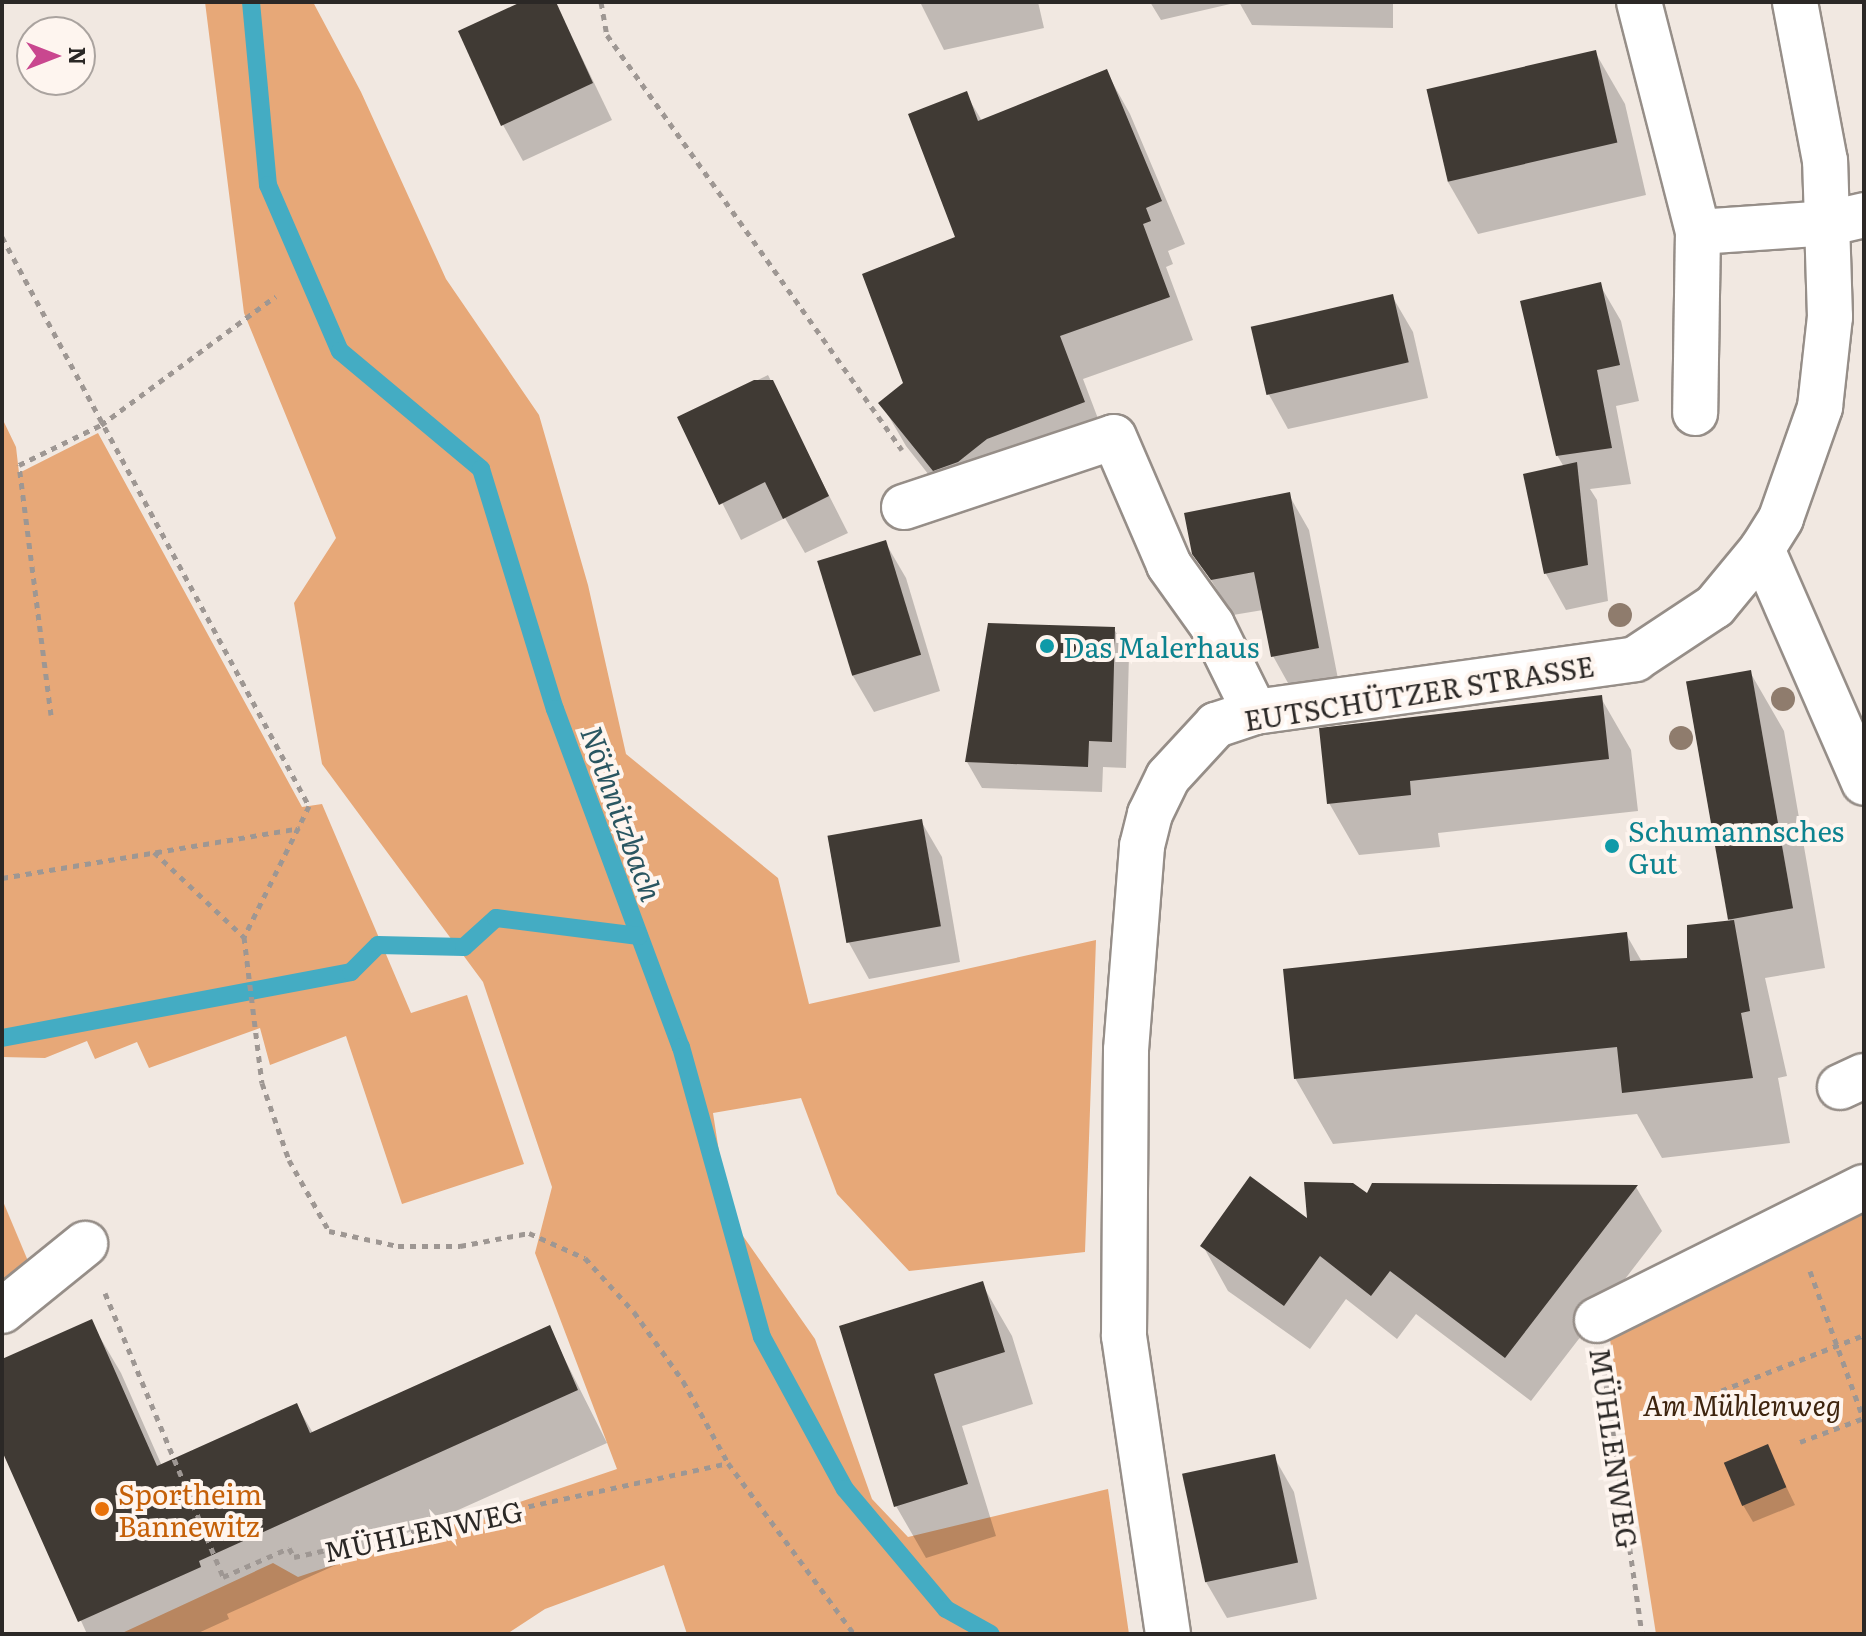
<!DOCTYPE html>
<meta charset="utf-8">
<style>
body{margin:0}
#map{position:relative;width:1866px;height:1636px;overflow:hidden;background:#f1e8e1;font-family:Literata,serif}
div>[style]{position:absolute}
.green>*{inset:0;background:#e7a878}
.shadow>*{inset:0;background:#0003}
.stream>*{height:18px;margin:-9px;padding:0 9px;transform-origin:9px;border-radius:9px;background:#44acc3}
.building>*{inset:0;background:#403a34;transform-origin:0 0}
.path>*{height:5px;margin-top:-2.5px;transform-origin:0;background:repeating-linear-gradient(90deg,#9e9793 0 6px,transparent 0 12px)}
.roads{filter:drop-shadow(2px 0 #968e88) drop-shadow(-2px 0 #968e88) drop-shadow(0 2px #968e88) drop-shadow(0 -2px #968e88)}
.minor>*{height:44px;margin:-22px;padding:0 22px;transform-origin:22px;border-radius:22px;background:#fff}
.trees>*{width:24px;height:24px;margin:-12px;border-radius:50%;background:#8f7c6d}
.dots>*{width:22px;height:22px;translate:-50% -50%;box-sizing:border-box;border:4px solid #fef5ef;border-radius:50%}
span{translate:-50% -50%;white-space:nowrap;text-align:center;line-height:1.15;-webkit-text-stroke:8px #fef5ef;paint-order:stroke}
.culture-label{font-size:28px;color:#0d838f}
.left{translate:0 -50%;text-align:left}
.street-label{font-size:28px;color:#2b2826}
.park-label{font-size:28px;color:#3e240e;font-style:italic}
.food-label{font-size:28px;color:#c56008}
.water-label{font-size:30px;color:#2a5661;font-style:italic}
.frame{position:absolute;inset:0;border:4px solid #2b2826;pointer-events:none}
.north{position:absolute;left:16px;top:16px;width:80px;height:80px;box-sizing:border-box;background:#fef5ef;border:2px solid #aaa39f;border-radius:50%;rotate:90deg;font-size:22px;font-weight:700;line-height:32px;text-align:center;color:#2b2826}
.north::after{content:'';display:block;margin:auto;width:28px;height:36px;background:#c9478f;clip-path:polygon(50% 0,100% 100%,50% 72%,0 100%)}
</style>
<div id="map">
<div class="green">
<i style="clip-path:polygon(205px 2px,313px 2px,361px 92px,446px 279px,539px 415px,588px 585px,626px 754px,778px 878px,809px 1004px,1096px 940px,1085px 1252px,909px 1271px,837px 1194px,801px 1098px,713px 1113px,729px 1216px,815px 1339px,872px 1499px,908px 1537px,1108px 1489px,1129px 1634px,687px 1634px,664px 1565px,545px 1609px,507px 1634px,120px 1634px,273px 1563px,298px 1577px,617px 1469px,535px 1253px,552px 1187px,483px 982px,322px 764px,294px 603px,336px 538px,244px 313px)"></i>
<i style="clip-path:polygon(2px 418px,16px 447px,19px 473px,98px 433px,302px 807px,322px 804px,411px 1013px,467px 995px,524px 1164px,402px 1204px,346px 1036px,270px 1065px,260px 1028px,149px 1068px,137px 1042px,95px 1059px,87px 1041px,45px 1058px,2px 1057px)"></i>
<i style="clip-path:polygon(2px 1199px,28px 1261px,22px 1275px,2px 1293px)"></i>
<i style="clip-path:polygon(1864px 1205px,1864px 1634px,1656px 1634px,1609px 1333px)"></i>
</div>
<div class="shadow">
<i style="clip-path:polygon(525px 2px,555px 2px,612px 120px,523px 161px,503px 125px)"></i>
<i style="clip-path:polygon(920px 2px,1038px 2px,1044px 28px,944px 50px)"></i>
<i style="clip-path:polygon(1150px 2px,1393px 2px,1393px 28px,1252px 25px,1239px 2px,1161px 20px)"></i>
<i style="clip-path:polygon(1595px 52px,1625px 104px,1646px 195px,1478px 234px,1448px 182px)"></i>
<i style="clip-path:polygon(1106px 71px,1130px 114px,1185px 244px,1168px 251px,1173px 264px,1166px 267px,1193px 340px,1083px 379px,1108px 445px,1011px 481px,983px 505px,959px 513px,906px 446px,881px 403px,905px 383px,957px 238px,966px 94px,982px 121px)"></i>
<i style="clip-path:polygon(1600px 285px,1621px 321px,1639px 401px,1616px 406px,1631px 484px,1590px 489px,1597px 500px,1608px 601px,1566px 610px,1546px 574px,1525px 475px,1564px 467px,1557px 455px)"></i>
<i style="clip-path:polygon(1392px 296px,1413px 332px,1428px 398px,1288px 429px,1268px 393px)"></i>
<i style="clip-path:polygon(768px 375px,848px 533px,805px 553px,785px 518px,741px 540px,679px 418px)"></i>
<i style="clip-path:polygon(1289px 495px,1309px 530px,1339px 684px,1293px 692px,1273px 656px,1263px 610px,1233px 615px,1194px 553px)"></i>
<i style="clip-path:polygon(885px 542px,906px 578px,940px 691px,874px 712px,853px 676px)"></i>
<i style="clip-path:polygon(1114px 629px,1129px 655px,1126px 768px,1103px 767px,1102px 792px,982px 788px,967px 762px)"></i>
<i style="clip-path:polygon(1750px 672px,1784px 731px,1825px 968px,1765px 978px,1787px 1076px,1778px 1078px,1790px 1143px,1662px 1158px,1637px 1114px,1333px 1144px,1295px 1078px,1626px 934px,1642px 962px,1689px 960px,1730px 922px)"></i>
<i style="clip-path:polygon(1601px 698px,1631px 750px,1638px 811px,1438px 833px,1440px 847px,1359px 855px,1329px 803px)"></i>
<i style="clip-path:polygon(921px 821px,942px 857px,960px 962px,869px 979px,849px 943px)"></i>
<i style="clip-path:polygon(1636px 1187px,1662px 1231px,1531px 1401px,1416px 1314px,1397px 1339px,1346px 1299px,1310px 1349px,1228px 1291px,1203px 1246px,1310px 1222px,1368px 1196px)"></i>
<i style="clip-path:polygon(982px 1284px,1012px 1336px,1033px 1404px,962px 1426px,996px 1536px,926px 1558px,896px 1506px,841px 1327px)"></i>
<i style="clip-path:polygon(91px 1322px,121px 1373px,162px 1466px,297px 1406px,313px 1433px,549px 1328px,607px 1443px,227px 1614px,229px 1619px,196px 1634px,87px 1634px,2px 1446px,2px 1361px)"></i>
<i style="clip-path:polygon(1767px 1447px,1795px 1505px,1753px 1522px,1743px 1505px)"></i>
<i style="clip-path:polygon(1274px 1457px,1294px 1492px,1317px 1599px,1227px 1618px,1206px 1582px)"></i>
</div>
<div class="stream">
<i style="left:251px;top:2px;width:184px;rotate:84.7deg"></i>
<i style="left:268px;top:185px;width:181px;rotate:66.6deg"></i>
<i style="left:340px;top:351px;width:184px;rotate:39.9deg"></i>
<i style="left:481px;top:469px;width:251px;rotate:72.9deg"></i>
<i style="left:555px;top:709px;width:361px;rotate:69.6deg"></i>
<i style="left:681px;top:1047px;width:301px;rotate:74.4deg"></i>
<i style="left:762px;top:1337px;width:173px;rotate:61.4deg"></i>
<i style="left:845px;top:1489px;width:157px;rotate:49.9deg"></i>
<i style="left:946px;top:1609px;width:51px;rotate:29.1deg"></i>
<i style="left:2px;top:1038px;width:355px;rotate:-10.7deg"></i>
<i style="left:351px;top:972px;width:38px;rotate:-45deg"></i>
<i style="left:378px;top:945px;width:86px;rotate:1.3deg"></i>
<i style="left:464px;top:947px;width:43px;rotate:-42.2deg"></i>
<i style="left:496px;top:918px;width:144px;rotate:7.2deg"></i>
</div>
<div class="building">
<i style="clip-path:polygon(521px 2px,556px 2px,593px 83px,501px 126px,458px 31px)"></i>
<i style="left:1596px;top:50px;width:95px;height:174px;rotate:77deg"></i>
<i style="clip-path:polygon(1107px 69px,1162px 201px,1146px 208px,1151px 221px,1143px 224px,1170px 297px,1060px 336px,1085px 402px,987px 439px,958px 462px,933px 471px,878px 403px,903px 383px,862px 274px,955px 237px,908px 114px,967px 91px,978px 121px)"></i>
<i style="clip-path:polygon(1601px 282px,1620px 365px,1597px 370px,1612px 448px,1556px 456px,1520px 301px)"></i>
<i style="left:1393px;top:294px;width:70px;height:146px;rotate:77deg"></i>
<i style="clip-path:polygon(754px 380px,773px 380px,829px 496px,783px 519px,765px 482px,719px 505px,677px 417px)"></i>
<i style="clip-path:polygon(1577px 462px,1588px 565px,1544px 574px,1523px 474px)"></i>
<i style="clip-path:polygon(1290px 492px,1319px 648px,1271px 657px,1254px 572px,1211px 580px,1192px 554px,1184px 513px)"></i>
<i style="left:886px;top:540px;width:120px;height:72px;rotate:73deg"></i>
<i style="clip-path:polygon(988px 623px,1115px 627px,1112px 742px,1089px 741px,1088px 767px,965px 762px)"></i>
<i style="left:1751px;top:670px;width:242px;height:66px;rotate:80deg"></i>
<i style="clip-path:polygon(1602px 695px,1609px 759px,1410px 781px,1411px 795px,1327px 804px,1319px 728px)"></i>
<i style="left:922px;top:819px;width:109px;height:96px;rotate:80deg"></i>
<i style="clip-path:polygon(1734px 920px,1750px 1011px,1741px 1013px,1753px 1078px,1622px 1093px,1617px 1047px,1294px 1079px,1283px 969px,1627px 932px,1630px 961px,1687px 958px,1687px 925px)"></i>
<i style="clip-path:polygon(1250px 1176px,1307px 1218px,1304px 1182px,1353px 1183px,1367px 1193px,1372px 1183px,1638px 1185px,1505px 1358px,1390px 1271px,1371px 1296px,1320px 1256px,1284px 1306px,1200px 1246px)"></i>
<i style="clip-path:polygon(983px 1281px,1005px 1352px,934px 1374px,968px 1484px,894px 1507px,839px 1326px)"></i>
<i style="clip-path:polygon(92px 1319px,157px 1466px,297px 1403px,310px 1433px,550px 1325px,578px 1390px,199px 1561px,201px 1567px,78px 1622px,2px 1451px,2px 1359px)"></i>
<i style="left:1768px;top:1444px;width:47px;height:48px;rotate:67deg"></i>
<i style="left:1275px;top:1454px;width:111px;height:95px;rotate:78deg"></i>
</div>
<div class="path">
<i style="left:601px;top:2px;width:34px;rotate:80deg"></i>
<i style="left:607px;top:35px;width:509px;rotate:54.59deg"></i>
<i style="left:2px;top:237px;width:647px;rotate:61.65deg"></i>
<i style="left:309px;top:806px;width:146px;rotate:116.4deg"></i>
<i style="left:244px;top:937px;width:147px;rotate:83deg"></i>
<i style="left:262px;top:1083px;width:82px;rotate:70.7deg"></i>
<i style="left:289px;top:1160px;width:81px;rotate:60.6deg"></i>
<i style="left:329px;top:1231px;width:71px;rotate:12.3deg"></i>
<i style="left:398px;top:1246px;width:62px"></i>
<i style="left:460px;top:1246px;width:70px;rotate:-10.7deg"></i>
<i style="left:529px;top:1233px;width:61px;rotate:24.1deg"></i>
<i style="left:585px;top:1258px;width:73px;rotate:47.8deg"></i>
<i style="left:634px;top:1312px;width:85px;rotate:54.6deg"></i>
<i style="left:683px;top:1381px;width:94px;rotate:61.2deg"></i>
<i style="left:51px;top:715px;width:252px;rotate:-97.3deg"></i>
<i style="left:19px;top:465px;width:91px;rotate:-26deg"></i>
<i style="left:101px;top:425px;width:217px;rotate:-36.4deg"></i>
<i style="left:154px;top:852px;width:124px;rotate:43.4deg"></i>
<i style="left:2px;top:878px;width:302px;rotate:-9.5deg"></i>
<i style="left:1810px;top:1271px;width:158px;rotate:70.1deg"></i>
<i style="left:105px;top:1293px;width:308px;rotate:67.4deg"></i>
<i style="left:223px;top:1577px;width:72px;rotate:-23.7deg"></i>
<i style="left:289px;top:1548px;width:10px;rotate:61deg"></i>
<i style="left:294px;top:1557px;width:444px;rotate:-12.2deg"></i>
<i style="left:728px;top:1463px;width:212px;rotate:53.6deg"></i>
<i style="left:1604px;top:1370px;width:267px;rotate:81.8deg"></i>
<i style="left:1710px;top:1395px;width:165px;rotate:-21.3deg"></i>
<i style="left:1800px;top:1442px;width:68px;rotate:-20.6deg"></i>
</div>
<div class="roads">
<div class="minor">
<i style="left:1639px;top:2px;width:237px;rotate:75.6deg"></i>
<i style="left:1698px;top:232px;width:181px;rotate:90.9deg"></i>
<i style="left:1698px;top:232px;width:132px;rotate:-3.9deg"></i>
<i style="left:1830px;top:223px;width:35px;rotate:-13deg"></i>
<i style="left:904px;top:507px;width:221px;rotate:-18.4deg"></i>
<i style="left:1114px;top:437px;width:139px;rotate:66.7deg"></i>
<i style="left:1169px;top:565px;width:74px;rotate:54.4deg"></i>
<i style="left:1212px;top:625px;width:97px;rotate:63.7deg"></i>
<i style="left:1762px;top:549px;width:255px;rotate:66.4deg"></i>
<i style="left:1840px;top:1087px;width:26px;rotate:-25deg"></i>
<i style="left:2px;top:1311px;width:107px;rotate:-38.9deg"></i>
<i style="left:1597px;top:1320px;width:298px;rotate:-26.5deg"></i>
<i style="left:1168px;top:1634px;width:301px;rotate:-98.4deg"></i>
<i style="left:1124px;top:1336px;width:286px;rotate:-89.6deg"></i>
<i style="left:1126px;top:1050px;width:205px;rotate:-85.5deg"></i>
<i style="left:1142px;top:846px;width:33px;rotate:-76deg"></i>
<i style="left:1150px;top:814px;width:41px;rotate:-64.1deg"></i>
<i style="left:1168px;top:777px;width:71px;rotate:-47.3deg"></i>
<i style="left:1216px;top:725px;width:41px;rotate:-18.4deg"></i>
<i style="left:1255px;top:712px;width:384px;rotate:-7.9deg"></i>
<i style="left:1635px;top:659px;width:96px;rotate:-33.5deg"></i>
<i style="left:1715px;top:606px;width:74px;rotate:-50.5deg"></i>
<i style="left:1762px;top:549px;width:36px;rotate:-58deg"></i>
<i style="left:1781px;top:518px;width:118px;rotate:-70.6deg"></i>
<i style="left:1820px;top:407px;width:91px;rotate:-83.7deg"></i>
<i style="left:1830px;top:317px;width:156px;rotate:-91.8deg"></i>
<i style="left:1825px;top:161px;width:162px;rotate:-100.7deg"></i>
</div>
</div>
<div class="trees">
<i style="left:1620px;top:615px"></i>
<i style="left:1783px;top:699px"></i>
<i style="left:1681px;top:738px"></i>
</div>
<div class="dots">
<i style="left:1047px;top:646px;background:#0f9aa8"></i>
<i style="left:1612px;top:846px;background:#0f9aa8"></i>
<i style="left:102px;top:1509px;background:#e8710a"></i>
</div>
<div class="culture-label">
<span class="left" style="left:1063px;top:646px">Das Malerhaus</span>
<span class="left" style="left:1628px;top:846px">Schumannsches<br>Gut</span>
</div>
<div class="street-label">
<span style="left:1419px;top:692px;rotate:-9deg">EUTSCHÜTZER STRASSE</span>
<span style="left:1615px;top:1448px;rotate:82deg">MÜHLENWEG</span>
<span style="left:423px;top:1530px;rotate:-12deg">MÜHLENWEG</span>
</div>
<div class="park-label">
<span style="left:1742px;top:1404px">Am Mühlenweg</span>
</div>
<div class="food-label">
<span class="left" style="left:118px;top:1509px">Sportheim<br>Bannewitz</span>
</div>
<div class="water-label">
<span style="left:623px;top:813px;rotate:70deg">Nöthnitzbach</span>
</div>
<div class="frame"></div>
<div class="north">N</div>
</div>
